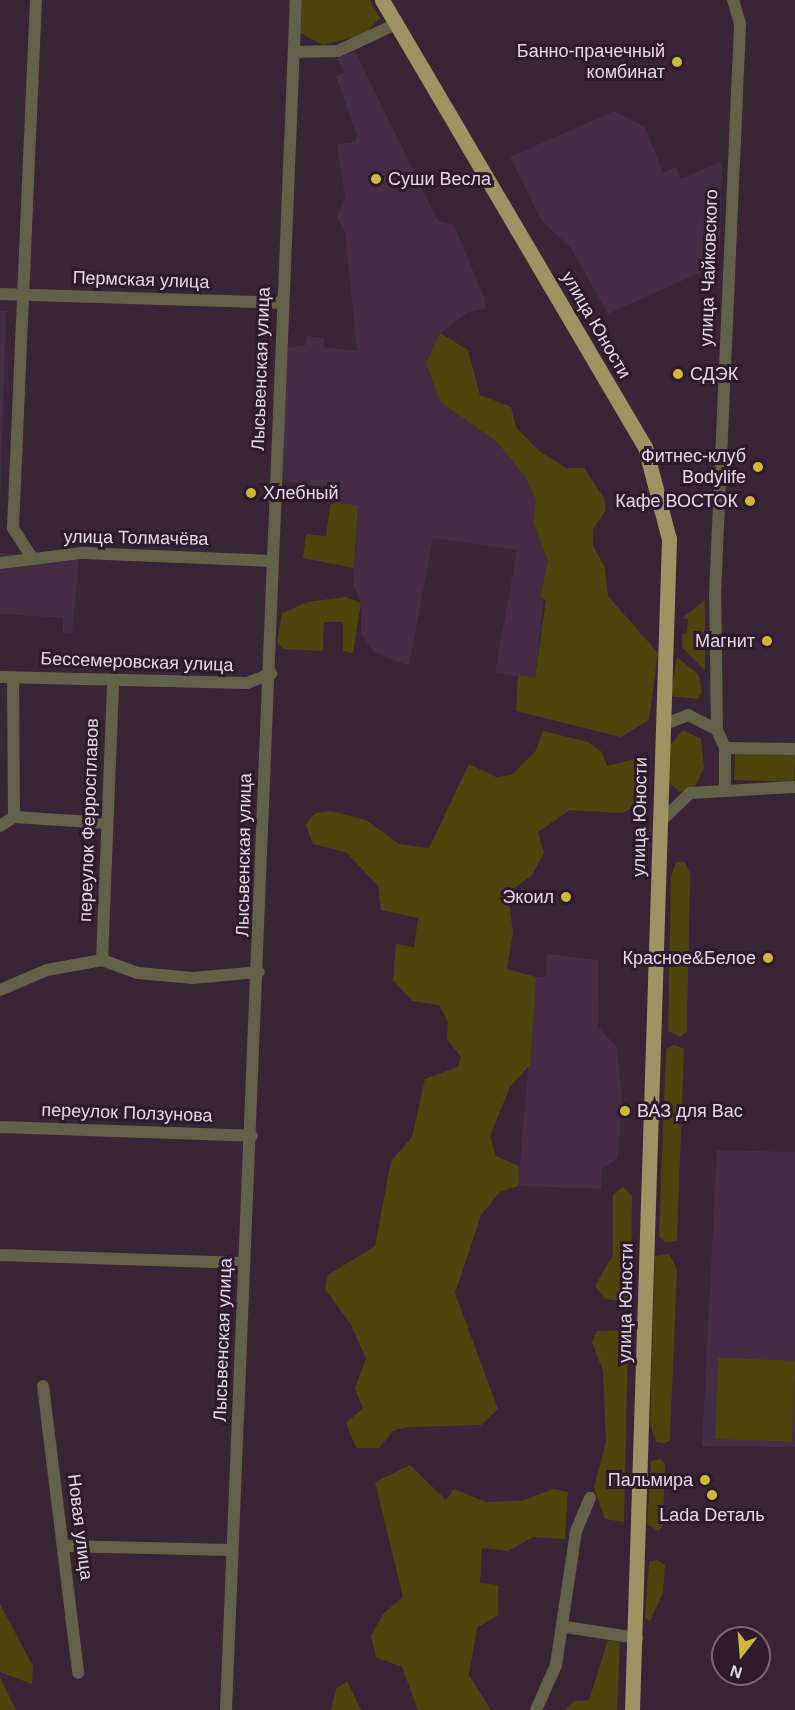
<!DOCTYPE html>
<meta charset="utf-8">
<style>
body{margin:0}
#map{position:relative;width:795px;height:1710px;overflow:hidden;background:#392438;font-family:Arial,sans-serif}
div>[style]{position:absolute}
.built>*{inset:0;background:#462d46}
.green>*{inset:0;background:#4e450e;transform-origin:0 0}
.minor>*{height:12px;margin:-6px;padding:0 6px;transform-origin:6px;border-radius:6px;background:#646149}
.major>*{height:15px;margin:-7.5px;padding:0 7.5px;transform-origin:7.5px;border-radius:7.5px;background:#9c9461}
.dots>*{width:16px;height:16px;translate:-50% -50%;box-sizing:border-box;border:3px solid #2f1b2e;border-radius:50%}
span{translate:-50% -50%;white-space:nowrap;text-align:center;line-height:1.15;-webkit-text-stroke:6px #2f1b2e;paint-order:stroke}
.poi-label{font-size:18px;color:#e3d6e3}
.right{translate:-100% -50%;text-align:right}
.left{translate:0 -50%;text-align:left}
.street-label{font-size:18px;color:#e3d6e3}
.north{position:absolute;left:711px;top:1626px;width:60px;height:60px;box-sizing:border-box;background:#2f1b2e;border:2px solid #776676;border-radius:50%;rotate:197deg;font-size:16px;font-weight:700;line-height:24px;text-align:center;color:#e3d6e3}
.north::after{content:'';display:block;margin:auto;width:21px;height:27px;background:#ccb938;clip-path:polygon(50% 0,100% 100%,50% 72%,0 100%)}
</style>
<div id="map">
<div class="built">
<i style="clip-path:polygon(355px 51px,438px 221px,454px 225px,484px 297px,486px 308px,468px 312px,441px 333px,426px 363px,440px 402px,496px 441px,524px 475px,536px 500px,533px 521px,548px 561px,535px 679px,495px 673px,517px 550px,433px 538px,409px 665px,404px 664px,374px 652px,361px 633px,361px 603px,353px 584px,358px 507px,336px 502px,338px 490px,282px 480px,286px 348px,306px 345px,307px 336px,324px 338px,324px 347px,357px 351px,345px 232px,337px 217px,345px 197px,337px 144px,355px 142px,357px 136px,336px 76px,345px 73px,337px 59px)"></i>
<i style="clip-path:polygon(614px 111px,645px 127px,663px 173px,676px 167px,681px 179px,722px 161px,719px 264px,608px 314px,571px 248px,541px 220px,510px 157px)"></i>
<i style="clip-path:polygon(0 311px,6px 311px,0 506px)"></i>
<i style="clip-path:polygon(0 553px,79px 560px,72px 634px,63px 633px,63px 618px,0 614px)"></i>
<i style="clip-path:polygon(547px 954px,599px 960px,598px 1027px,617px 1047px,622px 1101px,618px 1158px,602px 1169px,601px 1189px,518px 1186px,536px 977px,546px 977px)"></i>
<i style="clip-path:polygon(717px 1150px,795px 1152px,795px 1447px,702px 1446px)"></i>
</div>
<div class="green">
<i style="clip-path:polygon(302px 0,370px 0,380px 18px,365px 34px,323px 45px,301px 33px)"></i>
<i style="clip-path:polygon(440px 333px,468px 350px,480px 395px,511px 407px,516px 427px,539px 451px,566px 468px,584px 468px,604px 498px,606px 510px,593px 529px,593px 546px,605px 568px,608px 596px,658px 653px,649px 720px,621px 737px,516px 711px,518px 675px,535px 678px,546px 600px,540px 598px,548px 561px,533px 521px,536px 500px,524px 475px,496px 441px,440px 402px,426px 363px)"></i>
<i style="clip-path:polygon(336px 502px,358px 506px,354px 568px,303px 558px,306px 534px,326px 536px,330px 505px)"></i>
<i style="clip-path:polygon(345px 597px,361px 603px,353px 653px,343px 651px,343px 622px,324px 622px,323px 651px,283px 649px,277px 642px,282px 613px,308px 602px)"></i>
<i style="clip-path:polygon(705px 600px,705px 671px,682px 647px,682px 634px,687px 633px,688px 619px,682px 618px)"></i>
<i style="clip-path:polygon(677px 657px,698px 674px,702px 692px,698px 699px,670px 696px)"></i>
<i style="clip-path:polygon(683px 730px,701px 739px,704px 768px,695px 786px,680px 792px,665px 779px,666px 749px)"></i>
<i style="clip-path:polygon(543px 731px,588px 742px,602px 752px,607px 766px,647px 756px,644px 802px,622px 813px,570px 810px,538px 832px,544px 853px,532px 875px,508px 893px,513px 933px,507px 969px,536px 977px,530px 1065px,510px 1087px,490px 1136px,496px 1156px,519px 1166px,518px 1186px,500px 1192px,481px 1215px,455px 1293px,498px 1409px,481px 1425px,407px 1427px,393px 1431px,379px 1448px,356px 1448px,346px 1423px,363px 1408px,355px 1388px,366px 1358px,350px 1323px,325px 1289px,328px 1275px,375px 1246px,391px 1161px,412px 1137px,425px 1079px,458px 1067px,461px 1057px,447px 1039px,448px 1022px,439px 1005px,412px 1001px,393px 980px,396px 944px,414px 947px,418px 918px,381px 910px,378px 886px,346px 852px,313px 844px,306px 825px,314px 814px,330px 811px,366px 820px,399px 844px,429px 848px,469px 764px,496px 777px,512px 775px,535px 752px)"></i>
<i style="left:735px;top:753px;width:60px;height:27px;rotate:2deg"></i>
<i style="clip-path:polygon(676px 862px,685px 862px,690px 873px,687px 1031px,680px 1037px,668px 1031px,671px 876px)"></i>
<i style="clip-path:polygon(674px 1045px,684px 1049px,677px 1241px,665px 1242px,659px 1236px,666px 1049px)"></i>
<i style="clip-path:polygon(623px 1187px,632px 1195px,631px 1302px,605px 1299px,595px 1286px,613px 1255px,613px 1195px)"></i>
<i style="clip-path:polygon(669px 1254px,677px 1269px,670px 1441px,665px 1443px,656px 1442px,650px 1425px,655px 1256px)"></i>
<i style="clip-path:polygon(623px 1330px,628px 1335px,624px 1522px,605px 1519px,594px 1487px,606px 1442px,603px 1371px,592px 1342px,597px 1331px)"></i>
<i style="left:718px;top:1358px;width:77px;height:81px;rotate:2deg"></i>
<i style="clip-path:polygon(661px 1459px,665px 1464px,663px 1526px,658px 1531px,647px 1524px,651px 1461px)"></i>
<i style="clip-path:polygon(410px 1465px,446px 1500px,454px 1489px,486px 1502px,521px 1501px,554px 1489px,568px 1492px,565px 1539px,533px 1537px,508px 1551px,482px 1548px,480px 1583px,498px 1585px,498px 1615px,477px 1628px,469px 1675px,491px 1710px,418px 1710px,402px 1667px,376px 1657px,371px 1636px,383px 1614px,403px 1597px,375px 1482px)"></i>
<i style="clip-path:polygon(657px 1560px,665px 1565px,663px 1593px,650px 1621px,645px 1618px,649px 1562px)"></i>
<i style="clip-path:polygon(0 1604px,33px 1666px,32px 1684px,0 1672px)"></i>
<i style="clip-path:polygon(608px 1640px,620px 1642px,617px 1710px,565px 1710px,574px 1701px,589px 1700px)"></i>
<i style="clip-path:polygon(0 1677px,16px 1710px,0 1710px)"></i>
<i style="clip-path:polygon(347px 1681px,361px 1710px,331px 1710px,336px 1689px)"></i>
</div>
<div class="minor">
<i style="left:294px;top:52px;width:44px;rotate:-1.3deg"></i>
<i style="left:338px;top:51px;width:62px;rotate:-24.9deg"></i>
<i style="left:0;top:294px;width:281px;rotate:1.8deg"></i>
<i style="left:31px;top:556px;width:33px;rotate:-123deg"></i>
<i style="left:13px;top:528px;width:529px;rotate:-87.51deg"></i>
<i style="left:0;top:563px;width:83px;rotate:-7deg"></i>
<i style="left:82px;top:553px;width:190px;rotate:2.4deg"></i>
<i style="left:0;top:677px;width:247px;rotate:1.4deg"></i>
<i style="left:247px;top:683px;width:26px;rotate:-21deg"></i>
<i style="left:665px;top:724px;width:25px;rotate:-21deg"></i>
<i style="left:688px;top:715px;width:33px;rotate:27deg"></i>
<i style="left:725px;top:748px;width:70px;rotate:0.8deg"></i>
<i style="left:725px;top:788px;width:40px;rotate:-90deg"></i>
<i style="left:725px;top:748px;width:20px;rotate:-114deg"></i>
<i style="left:717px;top:730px;width:135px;rotate:-90.8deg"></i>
<i style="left:715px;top:595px;width:572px;rotate:-87.49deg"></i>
<i style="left:740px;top:24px;width:25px;rotate:-106deg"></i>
<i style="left:14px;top:817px;width:92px;rotate:3.7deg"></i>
<i style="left:661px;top:821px;width:40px;rotate:-44deg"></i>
<i style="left:690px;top:793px;width:105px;rotate:-3.3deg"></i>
<i style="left:0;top:826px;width:17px;rotate:-33deg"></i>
<i style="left:14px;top:817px;width:139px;rotate:-90.4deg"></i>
<i style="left:102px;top:960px;width:278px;rotate:-87.7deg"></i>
<i style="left:0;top:990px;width:51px;rotate:-23.1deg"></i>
<i style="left:47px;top:970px;width:56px;rotate:-10.3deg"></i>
<i style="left:102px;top:960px;width:38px;rotate:20deg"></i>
<i style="left:138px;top:973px;width:55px;rotate:5.2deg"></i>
<i style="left:193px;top:978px;width:66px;rotate:-5.2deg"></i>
<i style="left:0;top:1127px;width:252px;rotate:2deg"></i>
<i style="left:0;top:1255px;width:244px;rotate:1.9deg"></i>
<i style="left:43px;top:1386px;width:289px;rotate:83deg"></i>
<i style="left:65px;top:1546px;width:164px;rotate:1.4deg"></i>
<i style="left:565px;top:1627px;width:73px;rotate:8.7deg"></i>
<i style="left:226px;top:1710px;width:1711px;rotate:-87.66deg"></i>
<i style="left:536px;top:1710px;width:49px;rotate:-66deg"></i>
<i style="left:556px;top:1665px;width:135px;rotate:-81.5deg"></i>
<i style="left:576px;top:1531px;width:36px;rotate:-67deg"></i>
</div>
<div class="major">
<i style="left:382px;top:0;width:519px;rotate:59.53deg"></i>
<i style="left:645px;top:447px;width:95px;rotate:75.4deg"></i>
<i style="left:669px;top:539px;width:1172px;rotate:91.81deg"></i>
</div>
<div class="dots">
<i style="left:677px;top:62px;background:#ccb938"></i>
<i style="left:376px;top:179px;background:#ccb938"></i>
<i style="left:678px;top:374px;background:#ccb938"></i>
<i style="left:758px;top:467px;background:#ccb938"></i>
<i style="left:251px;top:493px;background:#ccb938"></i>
<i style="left:750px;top:501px;background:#ccb938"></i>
<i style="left:767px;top:641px;background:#ccb938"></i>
<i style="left:566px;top:897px;background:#ccb938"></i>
<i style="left:768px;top:958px;background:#ccb938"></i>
<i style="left:625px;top:1111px;background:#ccb938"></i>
<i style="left:705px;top:1480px;background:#ccb938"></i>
<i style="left:712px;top:1495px;background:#ccb938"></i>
</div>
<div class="poi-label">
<span class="right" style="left:665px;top:62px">Банно-прачечный<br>комбинат</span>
<span class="left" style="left:388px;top:179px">Суши Весла</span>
<span class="left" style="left:690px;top:374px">СДЭК</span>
<span class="right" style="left:746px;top:467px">Фитнес-клуб<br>Bodylife</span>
<span class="left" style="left:263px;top:493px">Хлебный</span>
<span class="right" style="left:738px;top:501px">Кафе ВОСТОК</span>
<span class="right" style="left:755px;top:641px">Магнит</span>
<span class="right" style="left:554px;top:897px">Экоил</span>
<span class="right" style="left:756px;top:958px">Красное&amp;Белое</span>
<span class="left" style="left:637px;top:1111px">ВАЗ для Вас</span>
<span class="right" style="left:693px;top:1480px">Пальмира</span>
<span style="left:712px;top:1515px">Lada Dеталь</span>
</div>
<div class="street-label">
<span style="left:709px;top:268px;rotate:-88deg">улица Чайковского</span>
<span style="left:141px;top:280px;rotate:2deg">Пермская улица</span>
<span style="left:596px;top:325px;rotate:60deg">улица Юности</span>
<span style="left:261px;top:369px;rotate:-88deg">Лысьвенская улица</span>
<span style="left:136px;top:538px;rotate:1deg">улица Толмачёва</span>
<span style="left:137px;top:662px;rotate:2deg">Бессемеровская улица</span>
<span style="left:640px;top:817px;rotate:-89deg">улица Юности</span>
<span style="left:89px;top:820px;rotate:-88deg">переулок Ферросплавов</span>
<span style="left:244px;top:855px;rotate:-89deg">Лысьвенская улица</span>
<span style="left:127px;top:1113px;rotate:2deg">переулок Ползунова</span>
<span style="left:626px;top:1303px;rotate:-89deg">улица Юности</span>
<span style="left:223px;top:1340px;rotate:-88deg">Лысьвенская улица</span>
<span style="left:80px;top:1527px;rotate:83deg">Новая улица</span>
</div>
<div class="north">N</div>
</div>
